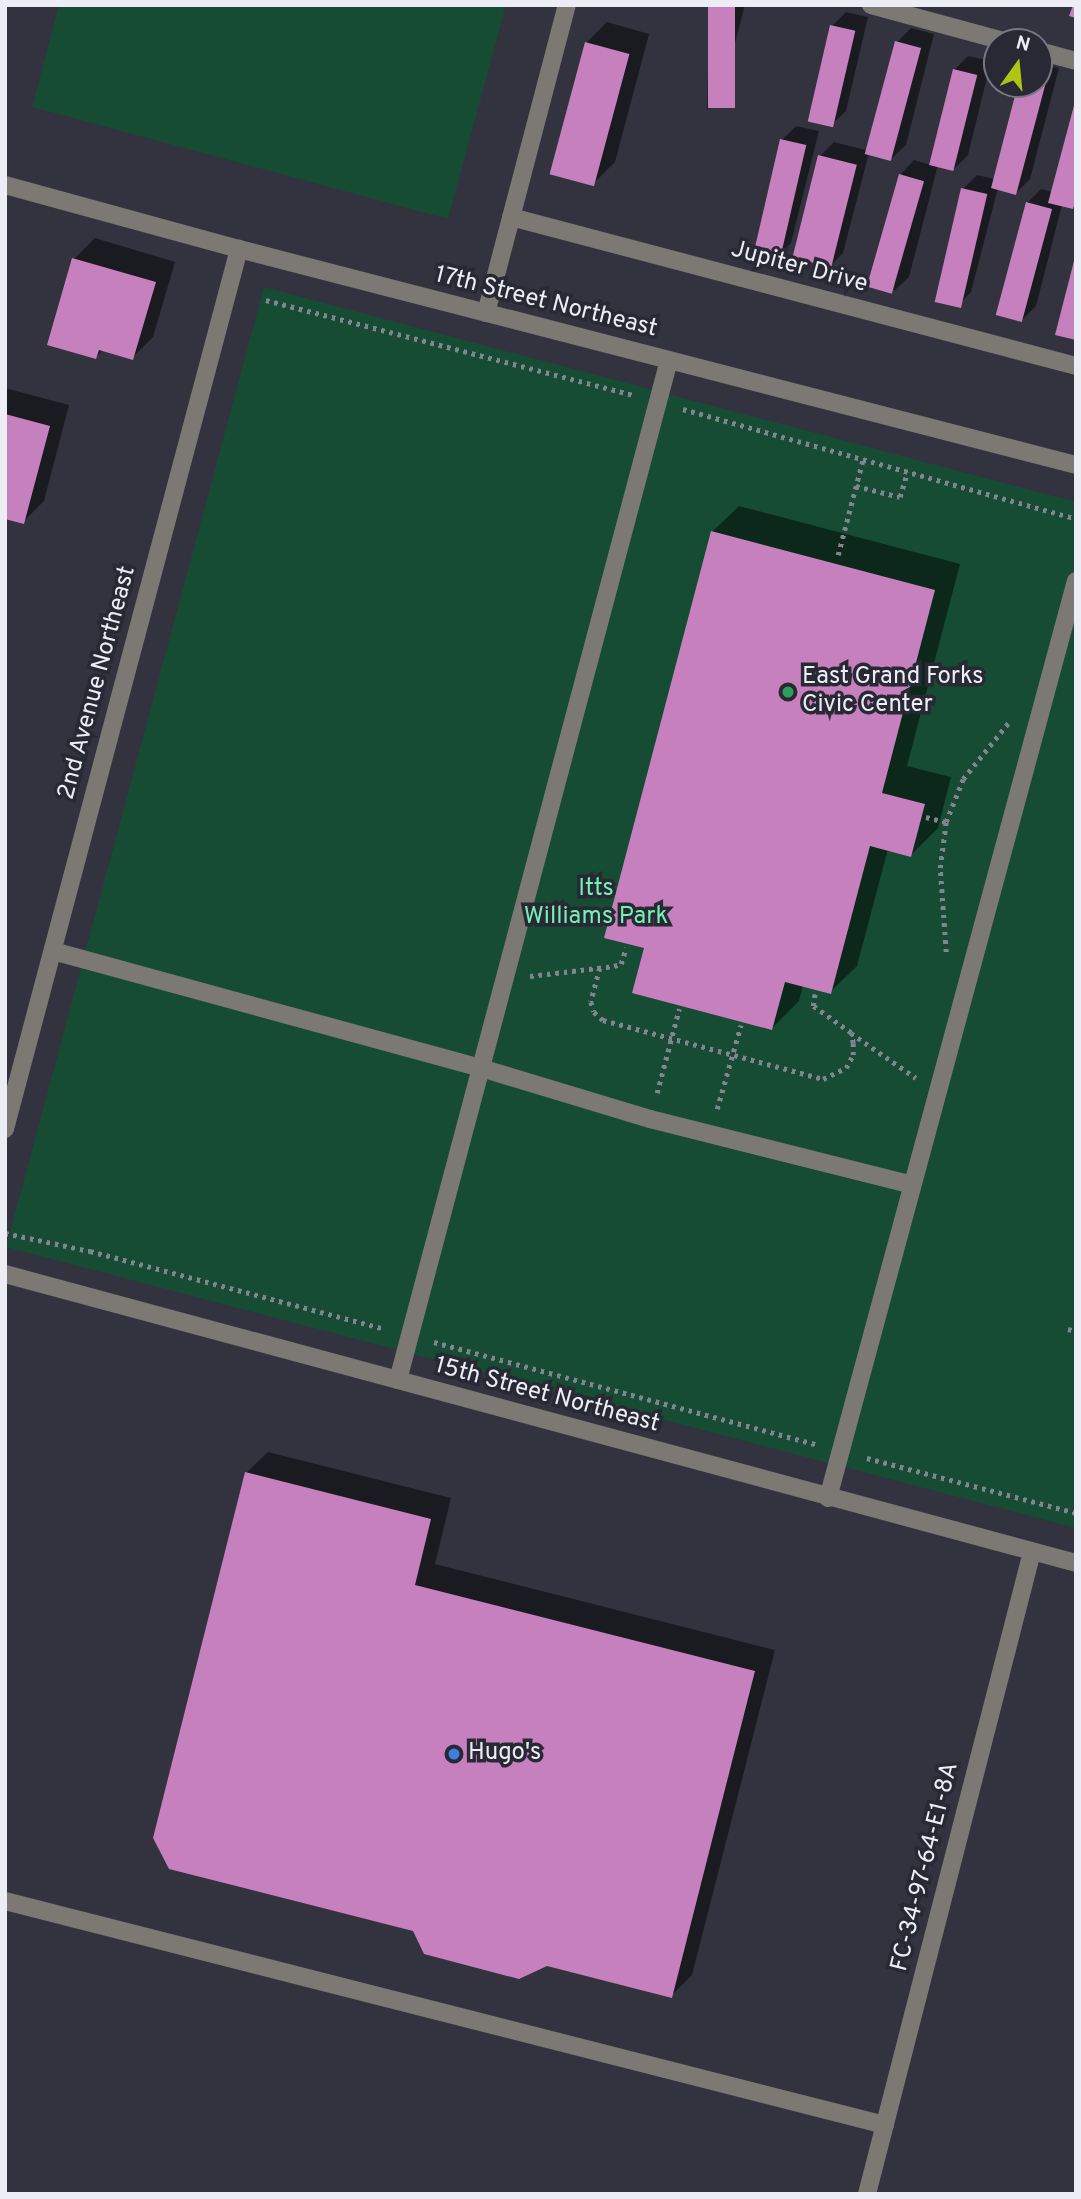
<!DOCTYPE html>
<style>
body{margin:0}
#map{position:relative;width:1081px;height:2199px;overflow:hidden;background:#32333f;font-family:Overpass,sans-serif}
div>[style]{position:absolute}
.green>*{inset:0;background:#164c33}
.shadow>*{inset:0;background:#0007}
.building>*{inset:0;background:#c680be;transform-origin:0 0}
.path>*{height:4.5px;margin-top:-2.25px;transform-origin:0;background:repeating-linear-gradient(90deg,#84848f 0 3.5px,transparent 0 8.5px)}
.minor>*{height:18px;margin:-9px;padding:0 9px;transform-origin:9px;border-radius:9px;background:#7c7873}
.dots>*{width:19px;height:19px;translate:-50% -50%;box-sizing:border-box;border:4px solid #282934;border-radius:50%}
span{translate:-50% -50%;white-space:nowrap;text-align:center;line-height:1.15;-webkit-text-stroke:7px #282934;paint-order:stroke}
.street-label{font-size:24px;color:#ededf5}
.poi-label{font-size:24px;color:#ededf5}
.left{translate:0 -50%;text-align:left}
.park-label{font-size:24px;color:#72f3b3}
.frame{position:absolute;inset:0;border:7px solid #ededf5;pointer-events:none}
.north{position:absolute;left:983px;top:28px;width:70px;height:70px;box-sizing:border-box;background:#282934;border:2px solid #777781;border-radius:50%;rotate:15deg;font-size:19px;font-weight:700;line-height:28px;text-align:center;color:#ededf5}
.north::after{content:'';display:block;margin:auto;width:24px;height:32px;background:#acc611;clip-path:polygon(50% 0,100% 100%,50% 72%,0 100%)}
</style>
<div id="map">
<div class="green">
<i style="clip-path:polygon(59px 5px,506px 5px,448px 219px,32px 107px)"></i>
<i style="clip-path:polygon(264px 287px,1076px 502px,1076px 1528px,6px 1247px)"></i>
</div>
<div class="shadow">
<i style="clip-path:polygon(710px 5px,745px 5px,721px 96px,707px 110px)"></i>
<i style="clip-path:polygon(846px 12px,868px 17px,846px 111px,831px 125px,832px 26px)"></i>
<i style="clip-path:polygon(607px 22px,649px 34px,615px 162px,594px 183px,586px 43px)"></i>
<i style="clip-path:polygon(911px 28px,934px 34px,906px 145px,891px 159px,869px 153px,843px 253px,829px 267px,820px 156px,834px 142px,869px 151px,897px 42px)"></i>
<i style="clip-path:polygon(968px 56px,991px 61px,968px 155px,954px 169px,938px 165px,909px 277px,894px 291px,900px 175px,914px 160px,931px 165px,954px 70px)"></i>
<i style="clip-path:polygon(1039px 63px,1059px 68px,1030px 179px,1016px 193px,998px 188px,971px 292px,957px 306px,963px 189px,977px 175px,995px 179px,1020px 84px,1039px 84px)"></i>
<i style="clip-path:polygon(1076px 101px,1076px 204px,1073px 207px,1062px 205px,1036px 306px,1022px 320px,1027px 203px,1041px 189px,1052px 192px)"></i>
<i style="clip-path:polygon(796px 126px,819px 131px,791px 243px,776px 257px,782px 140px)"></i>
<i style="clip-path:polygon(95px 238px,175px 262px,153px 337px,132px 358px,103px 350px,96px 357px,74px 259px)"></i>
<i style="clip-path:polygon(5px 388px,69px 405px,44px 501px,23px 522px,5px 518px)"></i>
<i style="clip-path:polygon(739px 506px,960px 564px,907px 766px,951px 777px,938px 828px,911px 855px,888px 849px,857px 966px,830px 992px,803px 985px,799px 1001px,772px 1028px,646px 947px,712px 532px)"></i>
<i style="clip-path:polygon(268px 1452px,451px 1498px,435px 1564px,775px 1650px,692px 1975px,671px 1996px,414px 1930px,155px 1837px,247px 1472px)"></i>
</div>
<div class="building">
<i style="left:708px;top:5px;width:27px;height:103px"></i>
<i style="clip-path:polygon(1073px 5px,1076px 5px,1076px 18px,1069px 16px)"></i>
<i style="left:830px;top:25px;width:26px;height:99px;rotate:13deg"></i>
<i style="left:895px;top:41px;width:27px;height:117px;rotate:15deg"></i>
<i style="left:585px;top:42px;width:46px;height:137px;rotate:15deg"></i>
<i style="left:953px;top:69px;width:25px;height:99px;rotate:14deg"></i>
<i style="clip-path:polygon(1039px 80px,1046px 82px,1016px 195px,991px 188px,1018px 84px,1039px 84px)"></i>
<i style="clip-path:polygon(1076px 98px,1076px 200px,1073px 209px,1048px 203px)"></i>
<i style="left:780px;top:139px;width:27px;height:117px;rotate:13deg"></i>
<i style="left:818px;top:155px;width:40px;height:106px;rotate:14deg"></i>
<i style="left:899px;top:174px;width:26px;height:117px;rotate:16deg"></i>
<i style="left:961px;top:188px;width:27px;height:117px;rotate:13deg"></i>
<i style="left:1026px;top:202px;width:27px;height:117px;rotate:15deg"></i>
<i style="clip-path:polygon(1075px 257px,1076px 258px,1076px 340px,1055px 335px)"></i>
<i style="clip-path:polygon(72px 258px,156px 282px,133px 360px,99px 350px,96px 359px,47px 345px)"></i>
<i style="clip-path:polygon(5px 414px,50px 426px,24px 524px,5px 519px)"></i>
<i style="clip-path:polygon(711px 531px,935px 590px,882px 793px,925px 804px,911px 857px,870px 846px,831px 994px,785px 982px,772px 1030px,632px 993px,644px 948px,604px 938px)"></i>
<i style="clip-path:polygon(245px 1472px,431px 1519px,415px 1585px,755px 1671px,672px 1998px,547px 1966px,519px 1979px,424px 1954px,413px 1931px,169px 1869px,153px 1838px)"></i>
</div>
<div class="path">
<i style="left:266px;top:300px;width:380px;rotate:14.5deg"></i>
<i style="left:683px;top:409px;width:408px;rotate:15.6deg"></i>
<i style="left:856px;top:486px;width:45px;rotate:14deg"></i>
<i style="left:900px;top:497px;width:26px;rotate:-74deg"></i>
<i style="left:838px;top:555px;width:99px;rotate:-75.4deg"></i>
<i style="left:926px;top:817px;width:21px;rotate:14deg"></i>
<i style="left:946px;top:952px;width:84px;rotate:-94.1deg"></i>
<i style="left:940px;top:868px;width:46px;rotate:-82.6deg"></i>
<i style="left:946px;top:822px;width:46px;rotate:-68.4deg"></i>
<i style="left:963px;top:779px;width:73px;rotate:-51.1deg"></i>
<i style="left:600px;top:968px;width:35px;rotate:105deg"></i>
<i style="left:591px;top:1002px;width:10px;rotate:73deg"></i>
<i style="left:594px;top:1012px;width:12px;rotate:42deg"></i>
<i style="left:603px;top:1020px;width:228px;rotate:15deg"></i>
<i style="left:823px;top:1079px;width:25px;rotate:-26deg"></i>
<i style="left:846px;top:1068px;width:15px;rotate:-62deg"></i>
<i style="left:853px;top:1055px;width:12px;rotate:-90deg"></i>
<i style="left:853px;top:1043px;width:10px;rotate:-101deg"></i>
<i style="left:851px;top:1033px;width:47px;rotate:-144.6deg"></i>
<i style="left:813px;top:1006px;width:12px;rotate:-81deg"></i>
<i style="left:530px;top:976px;width:85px;rotate:-6.8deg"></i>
<i style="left:614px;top:966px;width:7px;rotate:-16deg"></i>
<i style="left:621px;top:964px;width:17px;rotate:-73deg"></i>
<i style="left:851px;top:1033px;width:79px;rotate:34.7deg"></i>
<i style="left:657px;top:1093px;width:87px;rotate:-75.3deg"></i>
<i style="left:717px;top:1109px;width:87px;rotate:-74.1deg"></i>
<i style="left:5px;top:1233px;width:87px;rotate:12deg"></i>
<i style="left:90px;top:1251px;width:305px;rotate:14.8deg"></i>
<i style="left:1068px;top:1329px;width:8px;rotate:14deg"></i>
<i style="left:434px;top:1342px;width:398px;rotate:15deg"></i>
<i style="left:867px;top:1458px;width:216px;rotate:14.7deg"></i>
</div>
<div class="minor">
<i style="left:871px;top:5px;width:141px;rotate:15.2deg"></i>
<i style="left:1039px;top:51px;width:38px;rotate:15deg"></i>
<i style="left:5px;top:185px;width:243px;rotate:15.3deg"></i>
<i style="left:239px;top:249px;width:864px;rotate:14.47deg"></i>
<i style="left:511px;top:217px;width:584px;rotate:14.77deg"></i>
<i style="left:486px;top:313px;width:318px;rotate:-75.3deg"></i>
<i style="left:53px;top:951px;width:444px;rotate:15.3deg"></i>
<i style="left:481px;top:1068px;width:177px;rotate:16.8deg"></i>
<i style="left:650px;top:1119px;width:270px;rotate:14.1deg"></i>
<i style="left:5px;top:1129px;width:911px;rotate:-75.11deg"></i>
<i style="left:5px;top:1274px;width:1109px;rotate:15.1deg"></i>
<i style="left:398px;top:1380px;width:1055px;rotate:-75.12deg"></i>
<i style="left:828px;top:1498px;width:950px;rotate:-74.87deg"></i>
<i style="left:5px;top:1901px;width:908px;rotate:14.28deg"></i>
<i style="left:867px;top:2194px;width:663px;rotate:-75.59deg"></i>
</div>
<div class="dots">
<i style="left:788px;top:692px;background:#2e9e5b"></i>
<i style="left:454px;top:1754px;background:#3f7fe0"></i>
</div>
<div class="street-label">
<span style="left:799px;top:268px;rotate:15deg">Jupiter Drive</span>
<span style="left:546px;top:303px;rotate:14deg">17th Street Northeast</span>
<span style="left:98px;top:683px;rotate:-75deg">2nd Avenue Northeast</span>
<span style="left:547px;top:1396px;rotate:15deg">15th Street Northeast</span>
<span style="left:926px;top:1867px;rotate:-76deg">FC-34-97-64-E1-8A</span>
</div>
<div class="poi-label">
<span class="left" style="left:802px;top:692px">East Grand Forks<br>Civic Center</span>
<span class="left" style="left:468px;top:1754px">Hugo's</span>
</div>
<div class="park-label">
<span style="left:596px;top:904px">Itts<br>Williams Park</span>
</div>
<div class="frame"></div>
<div class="north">N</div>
</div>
